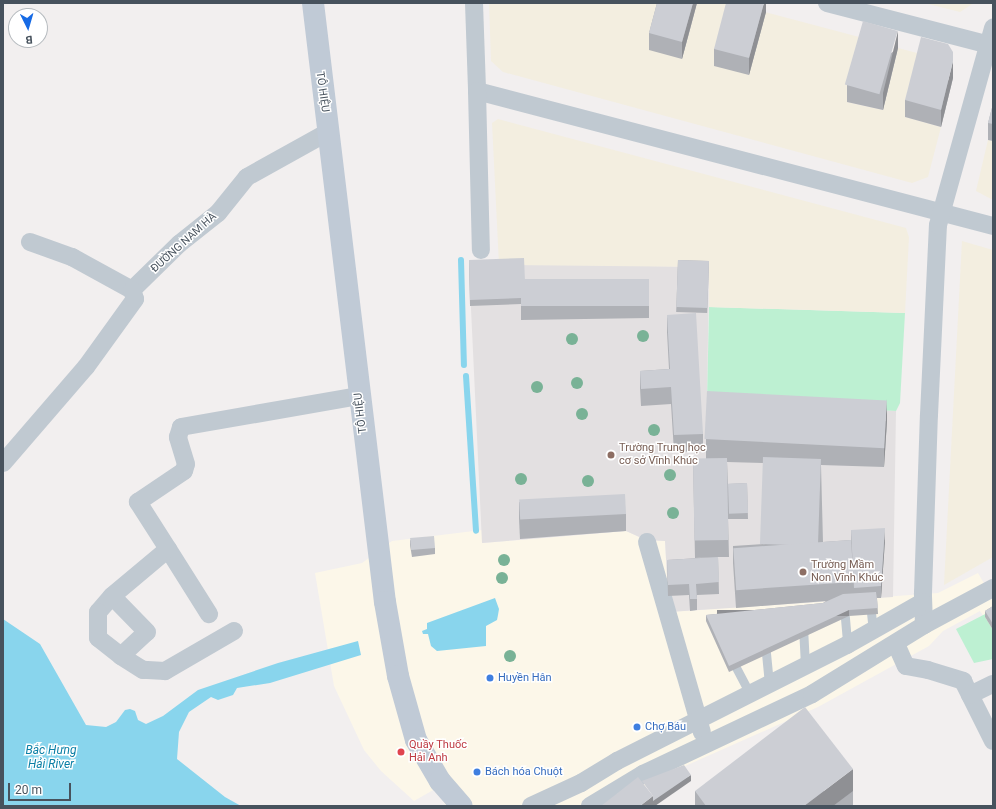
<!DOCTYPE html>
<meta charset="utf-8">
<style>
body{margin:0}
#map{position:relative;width:996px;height:809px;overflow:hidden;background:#f2efef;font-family:Roboto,sans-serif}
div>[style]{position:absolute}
.commercial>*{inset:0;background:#fcf7e9}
.education>*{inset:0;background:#e3e0e1}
.green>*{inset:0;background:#bdf0d2}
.sand>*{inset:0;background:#f3eee0}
.water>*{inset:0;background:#89d5ed}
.stream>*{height:6px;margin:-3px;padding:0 3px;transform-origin:3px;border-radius:3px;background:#89d5ed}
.lane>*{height:9px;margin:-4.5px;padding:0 4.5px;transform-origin:4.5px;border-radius:4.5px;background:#c0c9d1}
.street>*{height:18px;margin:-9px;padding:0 9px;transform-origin:9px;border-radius:9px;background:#c0c9d1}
.secondary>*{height:22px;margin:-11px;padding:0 11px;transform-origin:11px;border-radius:11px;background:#c0cad6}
.trees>*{width:12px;height:12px;margin:-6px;border-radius:50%;background:#79b296}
.wall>*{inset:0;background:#afb1b6;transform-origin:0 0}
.shaded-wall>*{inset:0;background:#8f9094;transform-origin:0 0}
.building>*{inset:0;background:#ccced4;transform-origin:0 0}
.dots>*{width:11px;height:11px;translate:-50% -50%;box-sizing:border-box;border:2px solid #fff;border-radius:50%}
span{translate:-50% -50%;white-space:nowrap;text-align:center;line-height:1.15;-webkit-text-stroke:3px #fff;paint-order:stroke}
.street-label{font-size:11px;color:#47525d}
.education-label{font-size:11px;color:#785e54}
.left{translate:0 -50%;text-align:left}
.shop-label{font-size:11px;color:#366cbe}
.health-label{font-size:11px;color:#be3a42}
.water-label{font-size:12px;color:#0a7fa5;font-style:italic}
.frame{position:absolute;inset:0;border:4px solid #47525d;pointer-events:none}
.north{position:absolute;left:8px;top:8px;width:40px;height:40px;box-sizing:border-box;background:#fff;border:1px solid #b5babe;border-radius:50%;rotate:175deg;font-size:11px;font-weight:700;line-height:16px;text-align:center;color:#47525d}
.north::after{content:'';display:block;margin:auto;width:14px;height:18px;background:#166ae5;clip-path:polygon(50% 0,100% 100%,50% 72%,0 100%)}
.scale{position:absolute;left:8px;top:783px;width:63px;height:18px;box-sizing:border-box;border:2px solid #47525d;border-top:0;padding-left:5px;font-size:12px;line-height:14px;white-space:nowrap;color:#47525d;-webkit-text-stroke:3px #fff;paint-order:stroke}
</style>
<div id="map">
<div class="commercial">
<i style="clip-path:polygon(482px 530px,483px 543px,626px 531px,646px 540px,665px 541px,669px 612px,938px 593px,978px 573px,993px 599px,993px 630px,980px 611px,943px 631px,929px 646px,818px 707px,683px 767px,607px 806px,446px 806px,435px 789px,414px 801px,381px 771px,364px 750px,334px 686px,315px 573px,362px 563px,392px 541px)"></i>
</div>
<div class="education">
<i style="clip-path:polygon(524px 264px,709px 267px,707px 402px,896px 411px,893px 597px,669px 612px,665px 541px,646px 540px,626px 531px,482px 543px,469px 266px)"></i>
</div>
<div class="green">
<i style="clip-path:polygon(709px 307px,905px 313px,900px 403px,896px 411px,707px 402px)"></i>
<i style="clip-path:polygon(993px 610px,985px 617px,993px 630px,993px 659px,974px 663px,956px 629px)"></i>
</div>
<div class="sand">
<i style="clip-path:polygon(489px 3px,662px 3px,682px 59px,697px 3px,731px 3px,863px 38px,847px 102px,883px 110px,898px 48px,921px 54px,905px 117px,941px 127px,928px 177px,912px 183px,503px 72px,491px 61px)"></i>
<i style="clip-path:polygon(924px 3px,974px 3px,960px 12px)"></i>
<i style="clip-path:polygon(498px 119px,906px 228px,909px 237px,905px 313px,709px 307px,709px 267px,499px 265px,492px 123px)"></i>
<i style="clip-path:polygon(988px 140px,993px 141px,993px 200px,976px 191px)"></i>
<i style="clip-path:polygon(962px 241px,993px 250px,993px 557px,944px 585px)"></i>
</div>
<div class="water">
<i style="clip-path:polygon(495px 598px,499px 609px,498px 615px,497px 620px,486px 626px,486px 646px,437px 651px,431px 646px,428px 634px,423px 634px,422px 631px,427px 629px,427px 623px)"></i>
<i style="clip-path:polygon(3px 619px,40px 644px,86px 725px,106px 727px,116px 722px,125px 710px,130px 709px,135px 711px,138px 720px,146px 724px,163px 716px,198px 690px,278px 663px,358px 641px,361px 655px,270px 683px,237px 688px,233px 695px,218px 700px,211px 697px,189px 712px,179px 732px,177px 759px,225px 797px,241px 806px,3px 806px)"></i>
</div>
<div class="stream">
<i style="left:461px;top:260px;width:105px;rotate:88.4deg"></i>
<i style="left:466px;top:376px;width:155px;rotate:86.3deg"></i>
</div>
<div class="lane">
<i style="left:870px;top:603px;width:27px;rotate:84deg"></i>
<i style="left:844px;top:607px;width:38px;rotate:85deg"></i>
<i style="left:803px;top:627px;width:38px;rotate:87deg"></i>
<i style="left:765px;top:643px;width:41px;rotate:84.4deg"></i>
<i style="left:731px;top:658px;width:41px;rotate:62.2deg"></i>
</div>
<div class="street">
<i style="left:474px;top:3px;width:88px;rotate:88deg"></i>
<i style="left:477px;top:91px;width:533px;rotate:14.66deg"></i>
<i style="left:827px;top:3px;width:171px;rotate:14.5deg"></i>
<i style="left:477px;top:91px;width:159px;rotate:88.6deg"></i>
<i style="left:30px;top:242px;width:45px;rotate:19.7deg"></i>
<i style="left:72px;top:257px;width:68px;rotate:28.8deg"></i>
<i style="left:132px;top:290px;width:66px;rotate:-44.4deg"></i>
<i style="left:179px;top:244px;width:50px;rotate:-38.5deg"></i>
<i style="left:218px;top:213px;width:46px;rotate:-51.1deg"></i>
<i style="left:247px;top:177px;width:93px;rotate:-29.1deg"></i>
<i style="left:3px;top:463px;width:127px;rotate:-49.2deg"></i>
<i style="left:86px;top:367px;width:84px;rotate:-54.2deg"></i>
<i style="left:135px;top:299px;width:9px;rotate:-108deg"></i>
<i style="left:647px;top:542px;width:198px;rotate:73.9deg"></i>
<i style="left:168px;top:549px;width:77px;rotate:57.8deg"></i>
<i style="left:112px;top:596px;width:21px;rotate:131deg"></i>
<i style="left:98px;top:612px;width:26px;rotate:90deg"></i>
<i style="left:98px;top:638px;width:29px;rotate:38deg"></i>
<i style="left:924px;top:625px;width:32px;rotate:-92deg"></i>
<i style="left:923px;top:593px;width:178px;rotate:-88.1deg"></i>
<i style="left:929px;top:415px;width:190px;rotate:-87.3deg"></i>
<i style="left:938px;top:225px;width:205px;rotate:-74.4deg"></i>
<i style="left:234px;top:631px;width:80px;rotate:149.9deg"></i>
<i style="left:165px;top:671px;width:22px;rotate:-177deg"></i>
<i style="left:143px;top:670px;width:26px;rotate:-148deg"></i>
<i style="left:121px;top:656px;width:35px;rotate:-43deg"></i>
<i style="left:147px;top:632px;width:50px;rotate:-134.2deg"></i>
<i style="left:112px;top:596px;width:73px;rotate:-40deg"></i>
<i style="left:168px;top:549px;width:56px;rotate:-122.6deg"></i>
<i style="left:138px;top:502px;width:55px;rotate:-34deg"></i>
<i style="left:184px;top:471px;width:7px;rotate:-74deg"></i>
<i style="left:186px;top:464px;width:28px;rotate:-107deg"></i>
<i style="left:178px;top:437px;width:10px;rotate:-73deg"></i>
<i style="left:181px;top:427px;width:181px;rotate:-9.9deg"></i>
<i style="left:896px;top:644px;width:24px;rotate:66deg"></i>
<i style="left:906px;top:666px;width:22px;rotate:10deg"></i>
<i style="left:928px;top:670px;width:37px;rotate:17deg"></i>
<i style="left:963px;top:681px;width:67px;rotate:63.4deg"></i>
<i style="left:970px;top:695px;width:25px;rotate:-26deg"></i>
<i style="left:531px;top:806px;width:55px;rotate:-24.7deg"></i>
<i style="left:581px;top:783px;width:42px;rotate:-31.4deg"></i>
<i style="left:617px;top:761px;width:258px;rotate:-26.8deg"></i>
<i style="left:847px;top:645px;width:87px;rotate:-29.5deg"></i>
<i style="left:590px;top:806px;width:62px;rotate:-31.1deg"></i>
<i style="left:643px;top:774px;width:187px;rotate:-25.3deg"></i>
<i style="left:812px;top:694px;width:132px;rotate:-31.6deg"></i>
<i style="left:924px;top:625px;width:78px;rotate:-28.2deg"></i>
</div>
<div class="secondary">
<i style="left:313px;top:3px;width:603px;rotate:83.15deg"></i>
<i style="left:385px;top:602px;width:75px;rotate:80deg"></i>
<i style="left:398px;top:676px;width:66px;rotate:74.3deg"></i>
<i style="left:416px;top:740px;width:48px;rotate:59.7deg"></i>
<i style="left:440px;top:781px;width:33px;rotate:49deg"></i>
</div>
<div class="trees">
<i style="left:643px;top:336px"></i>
<i style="left:572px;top:339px"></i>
<i style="left:577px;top:383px"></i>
<i style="left:537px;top:387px"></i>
<i style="left:582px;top:414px"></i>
<i style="left:654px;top:430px"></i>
<i style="left:670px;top:475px"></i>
<i style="left:521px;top:479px"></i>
<i style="left:588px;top:481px"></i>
<i style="left:673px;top:513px"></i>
<i style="left:504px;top:560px"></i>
<i style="left:502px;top:578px"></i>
<i style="left:510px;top:656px"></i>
</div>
<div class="wall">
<i style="clip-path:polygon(657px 3px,697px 3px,682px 59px,649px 50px,649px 33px)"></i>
<i style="clip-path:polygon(766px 3px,766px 12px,749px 75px,714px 66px,714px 49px)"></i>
<i style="clip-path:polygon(898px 48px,883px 110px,847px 102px,847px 85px)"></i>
<i style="clip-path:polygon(953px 78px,941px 127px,905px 117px,905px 100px)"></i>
<i style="clip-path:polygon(993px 104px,993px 141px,988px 140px,988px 123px)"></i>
<i style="clip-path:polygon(469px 260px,525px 281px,649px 306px,649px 318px,521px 320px,521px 304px,470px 306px)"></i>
<i style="left:678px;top:260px;width:31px;height:52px;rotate:2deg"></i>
<i style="clip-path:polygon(667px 315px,703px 434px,703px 451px,674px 452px,671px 404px,641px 406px,640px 388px,640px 371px,669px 369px,667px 332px)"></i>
<i style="clip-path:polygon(887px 421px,884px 467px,821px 465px,823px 542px,851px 540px,851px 530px,885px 540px,881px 598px,877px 598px,878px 614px,849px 616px,729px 672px,706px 621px,706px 615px,823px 603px,826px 601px,736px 608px,733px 563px,733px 546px,766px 544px,763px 463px,727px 462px,728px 484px,747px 483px,748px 519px,728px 519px,729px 557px,718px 557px,719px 594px,697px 595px,697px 610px,690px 611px,689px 595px,668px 596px,667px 560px,715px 557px,695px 558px,693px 459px,706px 459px,706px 439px)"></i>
<i style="clip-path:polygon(519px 502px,626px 514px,626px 531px,520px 539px,519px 519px)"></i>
<i style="clip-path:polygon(410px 540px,435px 548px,435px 554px,412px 557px,410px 545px)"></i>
<i style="clip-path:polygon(993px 606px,993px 630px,985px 617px,985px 611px)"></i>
<i style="left:695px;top:791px;width:158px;height:15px"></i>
</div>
<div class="shaded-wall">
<i style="clip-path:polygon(693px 3px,697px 3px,682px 59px,682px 42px)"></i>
<i style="clip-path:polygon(764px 3px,766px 3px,766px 12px,749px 75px,749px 58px)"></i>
<i style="clip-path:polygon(898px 31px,898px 48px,883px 110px,883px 93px)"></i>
<i style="clip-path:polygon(953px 61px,953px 78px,941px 127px,941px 110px)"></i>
<i style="clip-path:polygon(887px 399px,887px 421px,884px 467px,884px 445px)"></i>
<i style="clip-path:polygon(885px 528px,885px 540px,881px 598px,881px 586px)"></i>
<i style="left:849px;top:610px;width:6px;height:132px;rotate:90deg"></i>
<i style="clip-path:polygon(853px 769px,853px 791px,833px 806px,804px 806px)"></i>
<i style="clip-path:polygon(691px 775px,691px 781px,655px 806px,640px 806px,653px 796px)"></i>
</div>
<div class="building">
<i style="clip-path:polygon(657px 3px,693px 3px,682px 42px,649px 33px)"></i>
<i style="clip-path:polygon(726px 3px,764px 3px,749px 58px,714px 49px)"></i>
<i style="left:863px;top:21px;width:36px;height:66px;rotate:16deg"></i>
<i style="clip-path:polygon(921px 37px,948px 44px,953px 52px,953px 61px,941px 110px,905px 100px)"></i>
<i style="clip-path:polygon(993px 104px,993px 124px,988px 123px)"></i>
<i style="clip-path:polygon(524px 258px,525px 281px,521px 281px,521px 298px,470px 300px,469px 260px)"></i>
<i style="left:678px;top:260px;width:31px;height:47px;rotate:2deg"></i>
<i style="left:649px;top:279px;width:27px;height:128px;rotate:90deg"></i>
<i style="clip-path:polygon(696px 313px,703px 434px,674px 435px,671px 387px,641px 389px,640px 371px,670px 369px,667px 315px)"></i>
<i style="left:707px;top:391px;width:180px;height:48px;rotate:3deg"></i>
<i style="left:763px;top:457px;width:58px;height:87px;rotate:2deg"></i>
<i style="left:727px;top:458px;width:82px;height:34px;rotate:89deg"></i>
<i style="left:747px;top:483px;width:30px;height:19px;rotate:88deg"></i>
<i style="left:625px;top:494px;width:20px;height:106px;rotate:87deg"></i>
<i style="clip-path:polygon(885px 528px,881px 586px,854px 588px,851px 530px)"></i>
<i style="left:434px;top:536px;width:12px;height:24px;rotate:85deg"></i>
<i style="left:851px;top:540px;width:42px;height:118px;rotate:86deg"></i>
<i style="clip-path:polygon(718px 557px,719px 582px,696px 584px,697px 599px,690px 599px,689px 584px,668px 585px,667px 560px)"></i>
<i style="clip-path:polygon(876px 592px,878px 608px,849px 610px,729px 666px,706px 615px,823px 603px,843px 594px)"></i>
<i style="clip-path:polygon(993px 606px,993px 624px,985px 611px)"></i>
<i style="clip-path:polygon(805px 707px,853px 769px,804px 806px,706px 806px,695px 791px)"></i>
<i style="clip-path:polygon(684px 765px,691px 775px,653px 801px,653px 796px,642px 781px)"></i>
<i style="clip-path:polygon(638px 777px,653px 796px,640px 806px,601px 806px)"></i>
</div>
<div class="dots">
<i style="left:611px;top:455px;background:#8d6e63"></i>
<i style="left:803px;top:572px;background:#8d6e63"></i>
<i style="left:490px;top:678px;background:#3f7fe0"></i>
<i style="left:637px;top:727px;background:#3f7fe0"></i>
<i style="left:401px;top:752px;background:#e0444e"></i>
<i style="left:477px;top:772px;background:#3f7fe0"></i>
</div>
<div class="street-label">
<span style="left:322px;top:92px;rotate:82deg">TÔ HIỆU</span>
<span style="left:184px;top:243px;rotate:-42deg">ĐƯỜNG NAM HÀ</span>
<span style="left:361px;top:413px;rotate:-97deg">TÔ HIỆU</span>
</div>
<div class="education-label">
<span class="left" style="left:619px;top:455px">Trường Trung học<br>cơ sở Vĩnh Khúc</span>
<span class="left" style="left:811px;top:572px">Trường Mầm<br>Non Vĩnh Khúc</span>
</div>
<div class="shop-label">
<span class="left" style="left:498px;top:678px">Huyền Hân</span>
<span class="left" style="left:645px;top:727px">Chợ Báu</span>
<span class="left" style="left:485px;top:772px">Bách hóa Chuột</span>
</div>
<div class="health-label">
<span class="left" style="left:409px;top:752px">Quầy Thuốc<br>Hải Anh</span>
</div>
<div class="water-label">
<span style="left:51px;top:758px">Bắc Hưng<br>Hải River</span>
</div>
<div class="frame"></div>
<div class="north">B</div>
<div class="scale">20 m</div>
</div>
